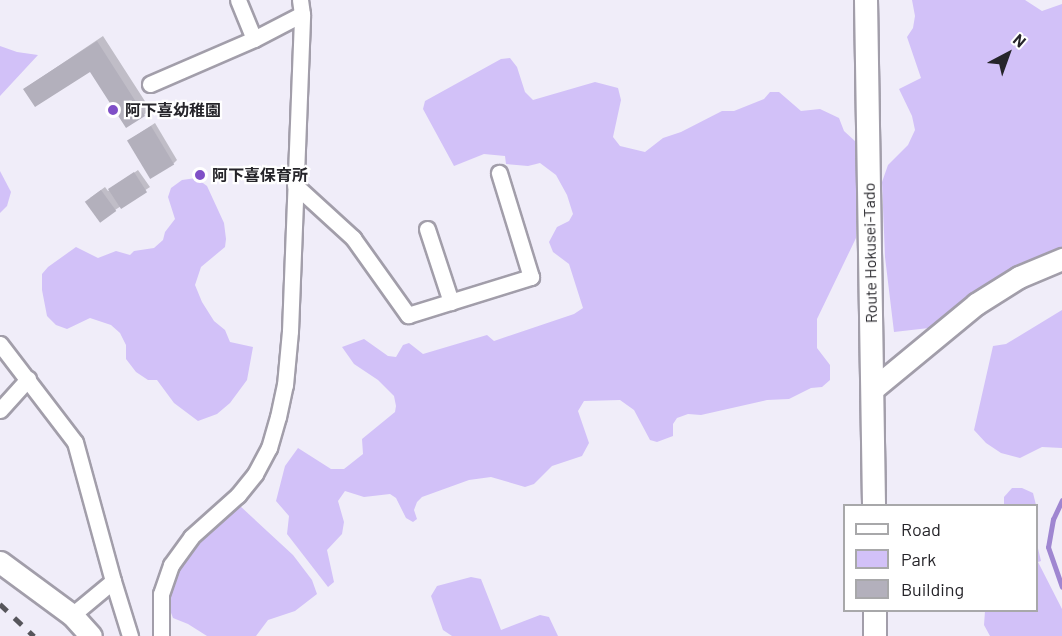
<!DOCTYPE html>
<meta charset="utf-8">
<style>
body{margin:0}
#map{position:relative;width:1062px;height:636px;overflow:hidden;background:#f0edf9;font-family:Barlow,"Noto Sans JP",sans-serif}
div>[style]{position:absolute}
.green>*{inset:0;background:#d2c1f8}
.shadow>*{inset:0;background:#0003}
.stream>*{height:5px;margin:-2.5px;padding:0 2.5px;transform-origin:2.5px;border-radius:2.5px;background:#9f86d1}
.building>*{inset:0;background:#b3b0bc;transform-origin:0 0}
.roads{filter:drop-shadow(2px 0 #a29eaa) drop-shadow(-2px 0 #a29eaa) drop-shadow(0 2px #a29eaa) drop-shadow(0 -2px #a29eaa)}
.street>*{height:15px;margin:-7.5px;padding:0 7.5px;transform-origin:7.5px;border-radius:7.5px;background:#fff}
.secondary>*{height:21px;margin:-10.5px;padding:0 10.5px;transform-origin:10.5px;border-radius:10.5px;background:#fff}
.primary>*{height:22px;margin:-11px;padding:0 11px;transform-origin:11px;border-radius:11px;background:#fff}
.rail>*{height:4.5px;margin-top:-2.25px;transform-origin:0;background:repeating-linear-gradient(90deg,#56555b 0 10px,transparent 0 20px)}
.dots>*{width:16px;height:16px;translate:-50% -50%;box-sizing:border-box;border:3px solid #fff;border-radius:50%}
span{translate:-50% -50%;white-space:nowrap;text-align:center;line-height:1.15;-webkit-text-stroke:4.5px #fff;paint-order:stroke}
.poi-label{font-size:16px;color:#26252a;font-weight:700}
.left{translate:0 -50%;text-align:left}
.street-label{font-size:16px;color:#26252a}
.legend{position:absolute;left:843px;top:504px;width:195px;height:108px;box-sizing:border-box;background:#fff;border:2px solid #a8a8aa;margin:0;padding:8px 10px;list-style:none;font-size:18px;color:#26252a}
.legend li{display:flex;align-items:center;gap:12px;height:30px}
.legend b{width:30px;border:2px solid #a8a8aa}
.north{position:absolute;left:978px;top:24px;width:60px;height:60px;-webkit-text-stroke:4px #fff;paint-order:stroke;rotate:41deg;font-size:16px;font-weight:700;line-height:24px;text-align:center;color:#26252a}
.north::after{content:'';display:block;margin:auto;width:21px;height:27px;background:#26252a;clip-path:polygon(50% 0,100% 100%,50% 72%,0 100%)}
</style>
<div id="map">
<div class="green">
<i style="clip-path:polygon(912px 0,1025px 0,1042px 11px,1062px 4px,1062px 249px,1021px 263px,929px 328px,894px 332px,885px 257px,882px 182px,888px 165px,908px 145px,915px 130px,912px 116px,899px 89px,921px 78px,907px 37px,913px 28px,915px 16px)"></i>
<i style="clip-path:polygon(0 46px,17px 52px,38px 55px,0 96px)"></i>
<i style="clip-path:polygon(510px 58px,517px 67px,525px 92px,533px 100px,595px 82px,618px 88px,621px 100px,613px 137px,620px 146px,645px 152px,663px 138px,681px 132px,722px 111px,734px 111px,764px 99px,770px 92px,779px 92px,801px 111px,820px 109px,839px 118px,844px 131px,856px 142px,856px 238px,817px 319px,817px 348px,830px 365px,830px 380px,822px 387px,811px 388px,789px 399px,767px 400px,701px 415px,688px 414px,677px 418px,673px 424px,673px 436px,657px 442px,650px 440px,634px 410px,620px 400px,584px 401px,578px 411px,589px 443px,582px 456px,552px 466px,534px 484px,525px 487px,491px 477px,469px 480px,422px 497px,417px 502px,414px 510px,417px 519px,413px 522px,406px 518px,396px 498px,390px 494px,364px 497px,345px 491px,338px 501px,344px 522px,342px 534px,327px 550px,334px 582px,328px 587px,287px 534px,289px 516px,276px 501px,285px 466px,298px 448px,331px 469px,344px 469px,363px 454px,362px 439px,395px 412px,396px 406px,394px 396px,378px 380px,354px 364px,342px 347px,364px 339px,388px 356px,396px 357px,403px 345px,409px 343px,423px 354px,487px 335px,494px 341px,574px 314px,583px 308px,569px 264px,553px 252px,549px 242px,557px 227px,569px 221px,573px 214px,567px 195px,556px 175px,540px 163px,528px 166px,506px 164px,505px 156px,484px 154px,454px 166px,423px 109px,425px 101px,501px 59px)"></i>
<i style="clip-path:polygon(0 171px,11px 192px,7px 206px,0 213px)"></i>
<i style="clip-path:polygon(196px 178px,207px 186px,224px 223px,226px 239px,225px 247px,201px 267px,195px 285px,202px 302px,214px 321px,225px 330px,230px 342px,253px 347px,247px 380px,230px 403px,217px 414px,198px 421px,174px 403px,157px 380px,148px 380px,136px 372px,126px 359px,126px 345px,120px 333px,111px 325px,90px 318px,67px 329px,56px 325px,47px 316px,42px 290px,42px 274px,48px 267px,76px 247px,98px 258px,116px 251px,130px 255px,134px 251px,154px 248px,163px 240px,165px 232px,175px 219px,168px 197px,171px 188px,182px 180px)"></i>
<i style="clip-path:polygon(1062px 310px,1062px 448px,1042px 447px,1020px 458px,1001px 453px,986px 443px,974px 430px,993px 346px,1006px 344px)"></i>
<i style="clip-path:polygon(1012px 488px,1022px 488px,1033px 493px,1036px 505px,1004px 505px,1004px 497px)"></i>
<i style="clip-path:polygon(239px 505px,293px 555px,312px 580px,317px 594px,295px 611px,268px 620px,256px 636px,207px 636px,188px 624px,173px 618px,168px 605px,173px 576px,195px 544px)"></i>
<i style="clip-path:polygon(1037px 544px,1041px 561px,1038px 562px,1062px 609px,1062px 636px,990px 636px,984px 625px,985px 611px,1036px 610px)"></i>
<i style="clip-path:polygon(471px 577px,481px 579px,501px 630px,540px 615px,549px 617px,558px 636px,452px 636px,443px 630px,431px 596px,437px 586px)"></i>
</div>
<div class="shadow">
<i style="clip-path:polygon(103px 36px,150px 109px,144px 115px,91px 70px,24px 89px)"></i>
<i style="clip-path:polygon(155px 123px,177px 160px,173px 164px,129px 140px)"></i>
<i style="clip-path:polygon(138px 170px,150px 187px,115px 210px,90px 198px,105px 187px,108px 191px)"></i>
</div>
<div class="stream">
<i style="left:1062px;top:500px;width:21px;rotate:115deg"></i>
<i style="left:1053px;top:519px;width:28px;rotate:100deg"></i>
<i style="left:1048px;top:547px;width:42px;rotate:70.7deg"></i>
</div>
<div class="building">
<i style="clip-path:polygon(97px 41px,145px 116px,126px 128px,90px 72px,35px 107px,23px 89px)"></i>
<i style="left:151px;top:126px;width:45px;height:28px;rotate:59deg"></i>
<i style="left:134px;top:172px;width:24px;height:31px;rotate:57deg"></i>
<i style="left:101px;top:190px;width:26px;height:20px;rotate:54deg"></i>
</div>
<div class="roads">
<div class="street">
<i style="left:238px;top:0;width:42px;rotate:67.7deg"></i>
<i style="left:150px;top:84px;width:113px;rotate:-23.4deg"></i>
<i style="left:254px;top:39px;width:54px;rotate:-27.5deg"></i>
<i style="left:295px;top:185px;width:79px;rotate:42.4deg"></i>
<i style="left:353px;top:238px;width:95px;rotate:54.5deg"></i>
<i style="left:408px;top:315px;width:129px;rotate:-17.2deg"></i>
<i style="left:531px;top:277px;width:109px;rotate:-107.1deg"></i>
<i style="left:427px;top:229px;width:77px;rotate:71.8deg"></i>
<i style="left:0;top:344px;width:123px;rotate:52.6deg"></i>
<i style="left:75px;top:442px;width:144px;rotate:74.7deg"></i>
<i style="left:113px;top:581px;width:53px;rotate:140.3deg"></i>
<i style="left:0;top:410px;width:42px;rotate:-47.9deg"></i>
<i style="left:113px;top:581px;width:58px;rotate:72.8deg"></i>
<i style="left:161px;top:636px;width:42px;rotate:-90deg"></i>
<i style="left:161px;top:594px;width:31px;rotate:-71deg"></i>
<i style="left:171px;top:565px;width:34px;rotate:-54deg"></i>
<i style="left:191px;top:537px;width:63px;rotate:-41.8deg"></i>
<i style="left:238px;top:495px;width:27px;rotate:-51deg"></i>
<i style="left:255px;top:474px;width:30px;rotate:-62deg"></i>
<i style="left:269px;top:448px;width:32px;rotate:-74deg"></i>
<i style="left:278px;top:417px;width:33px;rotate:-78deg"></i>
<i style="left:285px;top:385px;width:54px;rotate:-84.7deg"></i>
<i style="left:290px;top:331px;width:317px;rotate:-87.8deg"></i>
<i style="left:302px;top:14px;width:14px;rotate:-98deg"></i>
</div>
<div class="secondary">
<i style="left:873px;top:389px;width:134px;rotate:-39.5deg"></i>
<i style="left:976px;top:304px;width:51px;rotate:-32.1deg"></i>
<i style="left:1019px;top:277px;width:47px;rotate:-22.7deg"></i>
<i style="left:0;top:562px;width:89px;rotate:36.4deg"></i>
<i style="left:72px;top:615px;width:28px;rotate:48deg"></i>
</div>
<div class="primary">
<i style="left:866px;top:0;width:506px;rotate:89.09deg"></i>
<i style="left:875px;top:610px;width:26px;rotate:90deg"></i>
</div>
</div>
<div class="rail">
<i style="left:0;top:604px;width:47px;rotate:43.3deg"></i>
</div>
<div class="dots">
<i style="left:113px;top:110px;background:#7f4fc7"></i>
<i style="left:200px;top:175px;background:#7f4fc7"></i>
</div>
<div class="poi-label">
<span class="left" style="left:125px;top:110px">阿下喜幼稚園</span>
<span class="left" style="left:212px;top:175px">阿下喜保育所</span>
</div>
<div class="street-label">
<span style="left:870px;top:253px;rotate:-91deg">Route Hokusei-Tado</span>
</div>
<ul class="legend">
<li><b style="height:8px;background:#fff"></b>Road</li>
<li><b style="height:16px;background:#d2c1f8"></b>Park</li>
<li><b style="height:16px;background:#b3b0bc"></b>Building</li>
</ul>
<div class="north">N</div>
</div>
